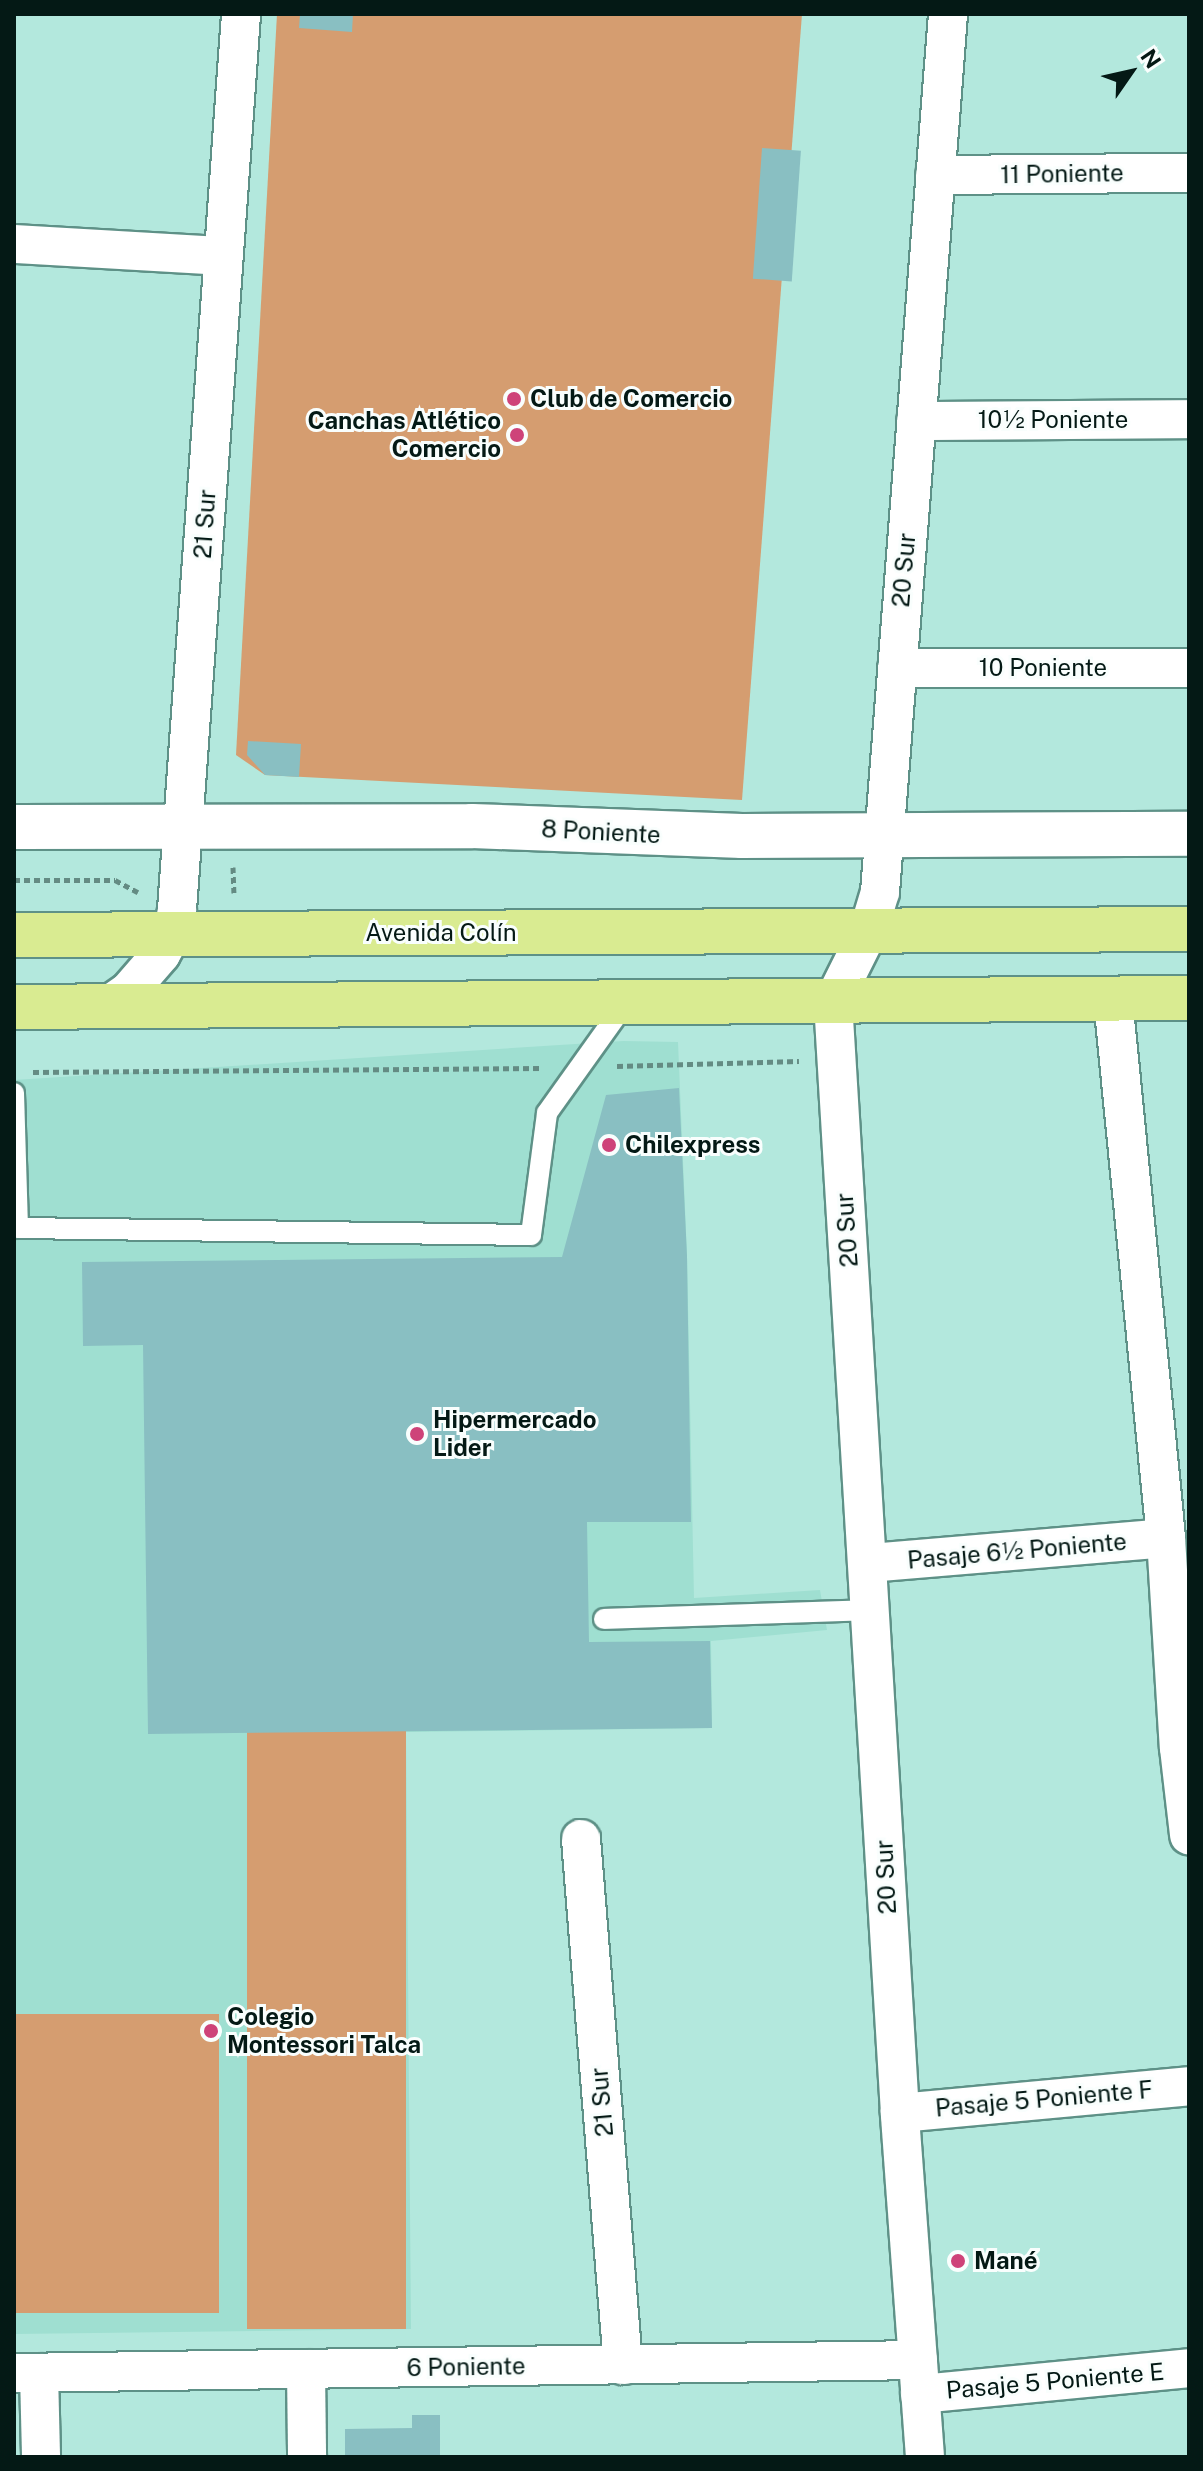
<!DOCTYPE html>
<meta charset="utf-8">
<style>
body{margin:0}
#map{position:relative;width:1203px;height:2471px;overflow:hidden;background:#b3e8dd;font-family:"Public Sans",sans-serif}
div>[style]{position:absolute}
.built>*{inset:0;background:#9fdfd1}
.green>*{inset:0;background:#d59d70;transform-origin:0 0}
.building>*{inset:0;background:#89bfc2;transform-origin:0 0}
.path>*{height:5px;margin-top:-2.5px;transform-origin:0;background:repeating-linear-gradient(90deg,#648b83 0 6px,transparent 0 10px)}
.roads{filter:drop-shadow(2px 0 #5e9187) drop-shadow(-2px 0 #5e9187) drop-shadow(0 2px #5e9187) drop-shadow(0 -2px #5e9187)}
.service>*{height:20px;margin:-10px;padding:0 10px;transform-origin:10px;border-radius:10px;background:#fff}
.minor>*{height:38px;margin:-19px;padding:0 19px;transform-origin:19px;border-radius:19px;background:#fff}
.tertiary>*{height:44px;margin:-22px;padding:0 22px;transform-origin:22px;border-radius:22px;background:#fff}
.primary>*{height:44px;margin:-22px;padding:0 22px;transform-origin:22px;border-radius:22px;background:#d9eb91}
.dots>*{width:22px;height:22px;translate:-50% -50%;box-sizing:border-box;border:4px solid #f9fefd;border-radius:50%}
span{translate:-50% -50%;white-space:nowrap;text-align:center;line-height:1.15;-webkit-text-stroke:6px #f9fefd;paint-order:stroke}
.street-label{font-size:24px;color:#041915}
.poi-label{font-size:24px;color:#041915;font-weight:700}
.left{translate:0 -50%;text-align:left}
.right{translate:-100% -50%;text-align:right}
.frame{position:absolute;inset:0;border:16px solid #041915;pointer-events:none}
.north{position:absolute;left:1091px;top:32px;width:80px;height:80px;-webkit-text-stroke:6px #f9fefd;paint-order:stroke;rotate:56deg;font-size:22px;font-weight:700;line-height:32px;text-align:center;color:#041915}
.north::after{content:'';display:block;margin:auto;width:28px;height:36px;background:#041915;clip-path:polygon(50% 0,100% 100%,50% 72%,0 100%)}
</style>
<div id="map">
<div class="built">
<i style="clip-path:polygon(623px 1041px,678px 1042px,687px 1256px,694px 1598px,820px 1590px,827px 1630px,711px 1641px,712px 1728px,406px 1732px,411px 2329px,14px 2334px,14px 1080px)"></i>
</div>
<div class="green">
<i style="clip-path:polygon(277px 14px,802px 14px,742px 800px,265px 775px,236px 755px)"></i>
<i style="left:406px;top:1731px;width:598px;height:159px;rotate:90deg"></i>
<i style="left:14px;top:2014px;width:205px;height:299px"></i>
</div>
<div class="building">
<i style="clip-path:polygon(300px 14px,353px 14px,352px 32px,299px 28px)"></i>
<i style="left:762px;top:148px;width:39px;height:131px;rotate:4deg"></i>
<i style="clip-path:polygon(248px 741px,301px 744px,299px 777px,265px 775px,247px 755px)"></i>
<i style="clip-path:polygon(679px 1088px,687px 1256px,691px 1522px,587px 1522px,589px 1642px,710px 1641px,712px 1728px,148px 1734px,143px 1345px,83px 1346px,82px 1262px,562px 1257px,606px 1095px)"></i>
<i style="clip-path:polygon(412px 2415px,440px 2415px,440px 2457px,345px 2457px,345px 2429px,412px 2428px)"></i>
</div>
<div class="path">
<i style="left:233px;top:867px;width:26px;rotate:88deg"></i>
<i style="left:14px;top:880px;width:101px"></i>
<i style="left:115px;top:880px;width:26px;rotate:28deg"></i>
<i style="left:617px;top:1066px;width:182px;rotate:-1.6deg"></i>
<i style="left:33px;top:1072px;width:510px;rotate:-0.45deg"></i>
</div>
<div class="roads">
<div class="service">
<i style="left:14px;top:1093px;width:135px;rotate:88.3deg"></i>
<i style="left:18px;top:1228px;width:513px;rotate:0.78deg"></i>
<i style="left:531px;top:1235px;width:123px;rotate:-82.5deg"></i>
<i style="left:547px;top:1113px;width:133px;rotate:-54.5deg"></i>
<i style="left:604px;top:1619px;width:267px;rotate:-1.9deg"></i>
</div>
<div class="minor">
<i style="left:935px;top:175px;width:254px;rotate:-0.5deg"></i>
<i style="left:14px;top:244px;width:209px;rotate:3.3deg"></i>
<i style="left:916px;top:421px;width:273px;rotate:-0.4deg"></i>
<i style="left:897px;top:668px;width:292px"></i>
<i style="left:1113px;top:999px;width:542px;rotate:84.38deg"></i>
<i style="left:1166px;top:1538px;width:210px;rotate:86.5deg"></i>
<i style="left:1179px;top:1748px;width:88px;rotate:83.4deg"></i>
<i style="left:106px;top:1007px;width:28px;rotate:-35deg"></i>
<i style="left:129px;top:991px;width:49px;rotate:-49.1deg"></i>
<i style="left:161px;top:954px;width:23px;rotate:-61deg"></i>
<i style="left:172px;top:934px;width:25px;rotate:-78deg"></i>
<i style="left:177px;top:910px;width:898px;rotate:-85.91deg"></i>
<i style="left:869px;top:1563px;width:298px;rotate:-4.8deg"></i>
<i style="left:581px;top:1839px;width:528px;rotate:85.43deg"></i>
<i style="left:900px;top:2113px;width:290px;rotate:-5.3deg"></i>
<i style="left:306px;top:2369px;width:88px;rotate:89.3deg"></i>
<i style="left:14px;top:2373px;width:904px;rotate:-0.82deg"></i>
<i style="left:39px;top:2373px;width:84px;rotate:88.6deg"></i>
<i style="left:920px;top:2394px;width:270px;rotate:-5.5deg"></i>
<i style="left:925px;top:2457px;width:345px;rotate:-94.2deg"></i>
<i style="left:900px;top:2113px;width:1113px;rotate:-93.45deg"></i>
<i style="left:833px;top:1002px;width:78px;rotate:-63.4deg"></i>
<i style="left:868px;top:932px;width:42px;rotate:-73.3deg"></i>
<i style="left:880px;top:892px;width:881px;rotate:-85.57deg"></i>
</div>
<div class="tertiary">
<i style="left:14px;top:827px;width:458px;rotate:-0.1deg"></i>
<i style="left:472px;top:826px;width:270px;rotate:2.1deg"></i>
<i style="left:742px;top:836px;width:447px;rotate:-0.3deg"></i>
</div>
<div class="primary">
<i style="left:14px;top:935px;width:1175px;rotate:-0.29deg"></i>
<i style="left:14px;top:1007px;width:1175px;rotate:-0.44deg"></i>
</div>
</div>
<div class="dots">
<i style="left:514px;top:399px;background:#ce4379"></i>
<i style="left:517px;top:435px;background:#ce4379"></i>
<i style="left:609px;top:1145px;background:#ce4379"></i>
<i style="left:417px;top:1434px;background:#ce4379"></i>
<i style="left:211px;top:2031px;background:#ce4379"></i>
<i style="left:958px;top:2261px;background:#ce4379"></i>
</div>
<div class="street-label">
<span style="left:1062px;top:174px;rotate:-1deg">11 Poniente</span>
<span style="left:1053px;top:420px">10½ Poniente</span>
<span style="left:205px;top:524px;rotate:-86deg">21 Sur</span>
<span style="left:904px;top:570px;rotate:-85deg">20 Sur</span>
<span style="left:1043px;top:668px">10 Poniente</span>
<span style="left:601px;top:832px;rotate:3deg">8 Poniente</span>
<span style="left:441px;top:933px">Avenida Colín</span>
<span style="left:847px;top:1230px;rotate:-94deg">20 Sur</span>
<span style="left:1017px;top:1551px;rotate:-5deg">Pasaje 6½ Poniente</span>
<span style="left:886px;top:1877px;rotate:-93deg">20 Sur</span>
<span style="left:1044px;top:2099px;rotate:-5deg">Pasaje 5 Poniente F</span>
<span style="left:602px;top:2102px;rotate:-95deg">21 Sur</span>
<span style="left:466px;top:2367px;rotate:-1deg">6 Poniente</span>
<span style="left:1055px;top:2381px;rotate:-5deg">Pasaje 5 Poniente E</span>
</div>
<div class="poi-label">
<span class="left" style="left:530px;top:399px">Club de Comercio</span>
<span class="right" style="left:501px;top:435px">Canchas Atlético<br>Comercio</span>
<span class="left" style="left:625px;top:1145px">Chilexpress</span>
<span class="left" style="left:433px;top:1434px">Hipermercado<br>Lider</span>
<span class="left" style="left:227px;top:2031px">Colegio<br>Montessori Talca</span>
<span class="left" style="left:974px;top:2261px">Mané</span>
</div>
<div class="frame"></div>
<div class="north">N</div>
</div>
